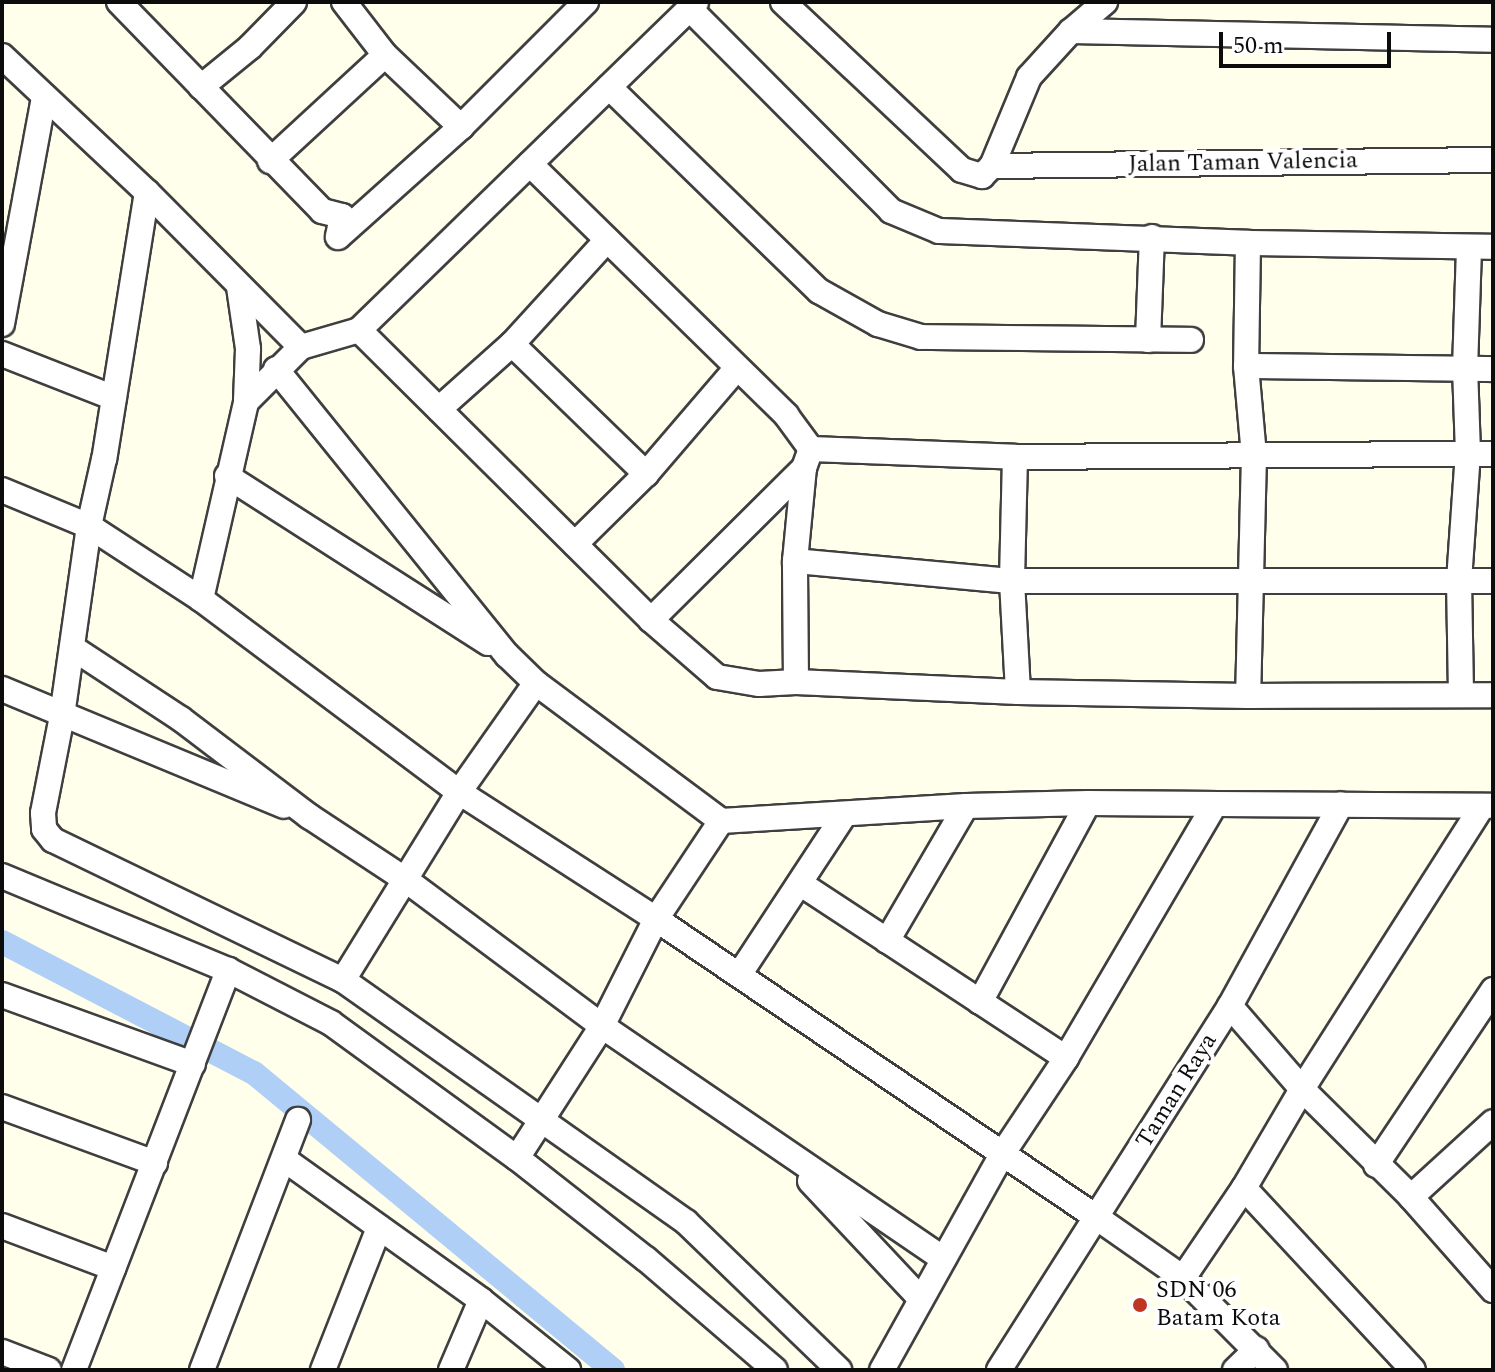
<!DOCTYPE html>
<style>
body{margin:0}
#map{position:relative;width:1495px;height:1372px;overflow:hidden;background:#ffffec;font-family:Spectral,serif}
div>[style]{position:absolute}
.canal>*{height:24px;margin:-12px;padding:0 12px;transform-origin:12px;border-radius:12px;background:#afcff7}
.roads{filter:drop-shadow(2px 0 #3f3f3f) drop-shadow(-2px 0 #3f3f3f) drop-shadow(0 2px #3f3f3f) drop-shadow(0 -2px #3f3f3f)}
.minor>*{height:24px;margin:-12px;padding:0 12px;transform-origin:12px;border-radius:12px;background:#fff}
.dots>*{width:22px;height:22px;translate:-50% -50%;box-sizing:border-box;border:4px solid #fff;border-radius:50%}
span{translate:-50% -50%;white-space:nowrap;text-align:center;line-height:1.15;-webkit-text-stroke:8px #fff;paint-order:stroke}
.street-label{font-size:24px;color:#0c0c0c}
.poi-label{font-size:24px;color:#0c0c0c}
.left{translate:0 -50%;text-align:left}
.frame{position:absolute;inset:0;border:4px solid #0c0c0c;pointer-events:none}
.scale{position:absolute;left:1219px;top:32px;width:172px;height:36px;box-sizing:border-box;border:4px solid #0c0c0c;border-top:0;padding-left:10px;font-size:24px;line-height:28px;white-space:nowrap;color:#0c0c0c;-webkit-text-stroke:6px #fff;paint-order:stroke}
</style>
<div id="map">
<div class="canal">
<i style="left:2px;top:942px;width:284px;rotate:27.5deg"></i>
<i style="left:254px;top:1073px;width:466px;rotate:39.6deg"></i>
</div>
<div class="roads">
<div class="minor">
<i style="left:119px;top:2px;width:291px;rotate:45.8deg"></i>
<i style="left:322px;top:211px;width:21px;rotate:14deg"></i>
<i style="left:342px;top:216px;width:21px;rotate:101deg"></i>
<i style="left:338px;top:237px;width:165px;rotate:-41.8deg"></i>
<i style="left:461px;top:127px;width:177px;rotate:-45deg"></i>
<i style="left:344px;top:2px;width:67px;rotate:52.3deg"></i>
<i style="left:385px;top:55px;width:105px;rotate:43.5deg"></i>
<i style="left:783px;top:2px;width:245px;rotate:43.2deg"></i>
<i style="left:962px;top:170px;width:21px;rotate:17deg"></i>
<i style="left:982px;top:176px;width:14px;rotate:-45deg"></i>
<i style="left:992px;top:166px;width:96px;rotate:-67.4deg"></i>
<i style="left:1029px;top:77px;width:62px;rotate:-47.6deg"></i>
<i style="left:1071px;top:31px;width:45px;rotate:-40.5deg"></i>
<i style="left:690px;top:9px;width:285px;rotate:45.1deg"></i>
<i style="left:891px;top:211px;width:52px;rotate:22.6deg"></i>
<i style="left:939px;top:231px;width:309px;rotate:2.2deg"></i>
<i style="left:1248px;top:243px;width:123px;rotate:90.9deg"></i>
<i style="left:1246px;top:366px;width:89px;rotate:84.9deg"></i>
<i style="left:1254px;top:455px;width:241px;rotate:91.4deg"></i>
<i style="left:1071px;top:31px;width:422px;rotate:1.2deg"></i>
<i style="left:2px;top:56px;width:199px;rotate:43.2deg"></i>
<i style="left:147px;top:192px;width:218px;rotate:45.2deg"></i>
<i style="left:201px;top:87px;width:63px;rotate:-39.2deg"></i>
<i style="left:250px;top:47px;width:63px;rotate:-45.6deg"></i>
<i style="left:609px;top:87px;width:293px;rotate:44.2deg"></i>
<i style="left:819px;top:291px;width:68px;rotate:29.2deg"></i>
<i style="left:878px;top:324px;width:45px;rotate:16.8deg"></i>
<i style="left:921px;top:337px;width:270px;rotate:0.6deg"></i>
<i style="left:270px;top:161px;width:156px;rotate:-42.7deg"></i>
<i style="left:530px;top:164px;width:359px;rotate:44.4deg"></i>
<i style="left:786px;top:415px;width:42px;rotate:53.7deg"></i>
<i style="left:811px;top:449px;width:204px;rotate:2.2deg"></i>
<i style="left:1015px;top:457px;width:478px;rotate:-0.4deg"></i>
<i style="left:992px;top:166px;width:501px;rotate:-0.69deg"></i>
<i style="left:147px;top:192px;width:270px;rotate:99.1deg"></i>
<i style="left:104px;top:459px;width:69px;rotate:102.6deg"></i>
<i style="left:89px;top:526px;width:192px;rotate:98.1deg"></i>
<i style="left:62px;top:716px;width:99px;rotate:101.1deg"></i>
<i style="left:43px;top:813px;width:16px;rotate:86deg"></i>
<i style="left:44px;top:829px;width:14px;rotate:51deg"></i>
<i style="left:53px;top:840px;width:322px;rotate:25.8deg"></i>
<i style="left:343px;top:980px;width:420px;rotate:35.2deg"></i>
<i style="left:686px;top:1222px;width:213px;rotate:44deg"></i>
<i style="left:1248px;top:243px;width:245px;rotate:0.9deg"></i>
<i style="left:239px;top:287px;width:63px;rotate:81.7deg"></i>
<i style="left:248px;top:349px;width:53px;rotate:92.2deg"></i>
<i style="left:2px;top:324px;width:231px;rotate:-79.5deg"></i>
<i style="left:359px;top:330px;width:412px;rotate:44.8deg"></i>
<i style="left:651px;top:620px;width:87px;rotate:40.8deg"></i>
<i style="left:717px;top:677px;width:43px;rotate:9.5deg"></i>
<i style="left:759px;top:684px;width:37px;rotate:-3deg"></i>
<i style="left:796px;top:682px;width:222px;rotate:2.6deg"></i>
<i style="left:1018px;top:692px;width:230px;rotate:1deg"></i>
<i style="left:1248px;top:696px;width:245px;rotate:-0.2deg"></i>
<i style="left:1148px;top:340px;width:103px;rotate:-87.8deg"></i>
<i style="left:512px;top:344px;width:187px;rotate:44.1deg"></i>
<i style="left:2px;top:354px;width:120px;rotate:21.4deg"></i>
<i style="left:1246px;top:366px;width:247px;rotate:0.7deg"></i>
<i style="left:276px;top:369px;width:368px;rotate:51.1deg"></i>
<i style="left:507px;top:655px;width:40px;rotate:44deg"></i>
<i style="left:536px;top:683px;width:231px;rotate:36.7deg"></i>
<i style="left:721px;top:821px;width:245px;rotate:-3.5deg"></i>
<i style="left:966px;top:806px;width:122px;rotate:-1.4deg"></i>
<i style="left:1088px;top:803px;width:405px;rotate:0.4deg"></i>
<i style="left:439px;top:409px;width:98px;rotate:-41.7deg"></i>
<i style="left:512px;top:344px;width:141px;rotate:-47.6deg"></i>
<i style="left:1015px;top:457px;width:124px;rotate:91.4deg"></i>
<i style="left:1012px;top:581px;width:111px;rotate:86.9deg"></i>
<i style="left:227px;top:476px;width:310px;rotate:32.6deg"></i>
<i style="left:2px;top:490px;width:94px;rotate:22.5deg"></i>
<i style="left:89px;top:526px;width:134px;rotate:33.1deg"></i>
<i style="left:201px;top:599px;width:322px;rotate:36.8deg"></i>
<i style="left:459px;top:792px;width:234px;rotate:32.8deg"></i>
<i style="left:656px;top:919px;width:531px;rotate:34.11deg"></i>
<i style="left:1096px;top:1217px;width:106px;rotate:35deg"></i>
<i style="left:1183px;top:1278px;width:130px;rotate:45deg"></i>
<i style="left:575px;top:544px;width:100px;rotate:-44.6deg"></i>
<i style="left:646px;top:474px;width:138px;rotate:-49.4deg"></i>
<i style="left:795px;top:561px;width:218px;rotate:5.3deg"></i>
<i style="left:1012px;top:581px;width:481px"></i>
<i style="left:201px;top:599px;width:202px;rotate:-77.1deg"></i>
<i style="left:246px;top:402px;width:78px;rotate:-45deg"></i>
<i style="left:301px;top:347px;width:60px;rotate:-16.3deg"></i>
<i style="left:359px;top:330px;width:470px;rotate:-44.2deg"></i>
<i style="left:651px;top:620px;width:216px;rotate:-44.8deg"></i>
<i style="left:804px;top:468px;width:20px;rotate:-70deg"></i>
<i style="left:73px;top:648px;width:129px;rotate:33.3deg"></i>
<i style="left:181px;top:719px;width:161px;rotate:37.2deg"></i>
<i style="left:309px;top:816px;width:116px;rotate:33.4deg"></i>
<i style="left:406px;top:880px;width:244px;rotate:36.7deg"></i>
<i style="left:602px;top:1026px;width:413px;rotate:34.3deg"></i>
<i style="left:796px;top:682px;width:121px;rotate:-90.5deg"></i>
<i style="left:795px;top:561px;width:93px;rotate:-84.5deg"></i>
<i style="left:2px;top:689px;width:305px;rotate:22.5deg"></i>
<i style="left:1461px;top:694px;width:113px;rotate:-91deg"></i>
<i style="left:1459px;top:581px;width:128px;rotate:-86deg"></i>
<i style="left:1468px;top:453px;width:84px;rotate:-92deg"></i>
<i style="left:1465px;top:369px;width:122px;rotate:-88.1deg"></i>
<i style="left:2px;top:876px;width:245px;rotate:22.6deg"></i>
<i style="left:228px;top:970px;width:116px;rotate:27.2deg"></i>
<i style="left:331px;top:1023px;width:230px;rotate:36deg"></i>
<i style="left:517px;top:1158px;width:164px;rotate:38.1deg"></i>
<i style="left:646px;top:1259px;width:170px;rotate:40.7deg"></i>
<i style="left:801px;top:884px;width:317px;rotate:33.3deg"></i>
<i style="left:887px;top:941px;width:156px;rotate:-59.7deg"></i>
<i style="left:739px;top:975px;width:191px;rotate:-56.7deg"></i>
<i style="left:343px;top:980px;width:221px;rotate:-58.3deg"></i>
<i style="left:459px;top:792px;width:133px;rotate:-54.8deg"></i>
<i style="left:2px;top:995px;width:203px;rotate:19.9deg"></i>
<i style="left:980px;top:1002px;width:226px;rotate:-61.5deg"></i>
<i style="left:1230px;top:1006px;width:110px;rotate:49.1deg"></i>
<i style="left:1302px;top:1089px;width:153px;rotate:44.7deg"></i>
<i style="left:1411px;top:1197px;width:124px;rotate:48.6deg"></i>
<i style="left:2px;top:1107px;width:163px;rotate:20.1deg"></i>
<i style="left:517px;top:1158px;width:157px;rotate:-57.2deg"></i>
<i style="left:602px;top:1026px;width:120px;rotate:-63.2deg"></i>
<i style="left:656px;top:919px;width:118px;rotate:-56.4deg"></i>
<i style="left:284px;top:1159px;width:242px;rotate:35.6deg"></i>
<i style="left:481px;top:1300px;width:112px;rotate:38.8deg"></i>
<i style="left:1376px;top:1165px;width:211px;rotate:-56.2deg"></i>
<i style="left:810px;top:1181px;width:162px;rotate:46.8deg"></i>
<i style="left:1244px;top:1188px;width:248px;rotate:47.1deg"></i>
<i style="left:1411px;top:1197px;width:111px;rotate:-42.4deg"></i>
<i style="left:2px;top:1226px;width:119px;rotate:20.7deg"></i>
<i style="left:1183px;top:1278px;width:109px;rotate:-55.9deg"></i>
<i style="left:1244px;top:1188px;width:115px;rotate:-59.6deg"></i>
<i style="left:1302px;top:1089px;width:335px;rotate:-57.5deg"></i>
<i style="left:2px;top:1352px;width:50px;rotate:21deg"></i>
<i style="left:74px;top:1370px;width:429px;rotate:-68.9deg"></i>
<i style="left:202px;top:1370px;width:268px;rotate:-69deg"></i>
<i style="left:323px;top:1370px;width:153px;rotate:-68.5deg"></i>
<i style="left:451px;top:1370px;width:76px;rotate:-66.8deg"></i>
<i style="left:882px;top:1370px;width:248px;rotate:-60.9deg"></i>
<i style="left:1003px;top:1153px;width:114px;rotate:-56.4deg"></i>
<i style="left:1066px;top:1058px;width:294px;rotate:-59.6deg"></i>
<i style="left:999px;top:1370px;width:431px;rotate:-57.6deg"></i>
<i style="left:1230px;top:1006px;width:230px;rotate:-61.2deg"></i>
<i style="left:1235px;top:1370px;width:30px;rotate:-44deg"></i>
</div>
</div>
<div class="dots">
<i style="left:1140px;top:1305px;background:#bf3722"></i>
</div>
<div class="street-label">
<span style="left:1243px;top:163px;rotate:-1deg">Jalan Taman Valencia</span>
<span style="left:1177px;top:1091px;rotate:-58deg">Taman Raya</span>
</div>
<div class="poi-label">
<span class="left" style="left:1156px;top:1305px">SDN 06<br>Batam Kota</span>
</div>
<div class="frame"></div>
<div class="scale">50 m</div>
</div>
